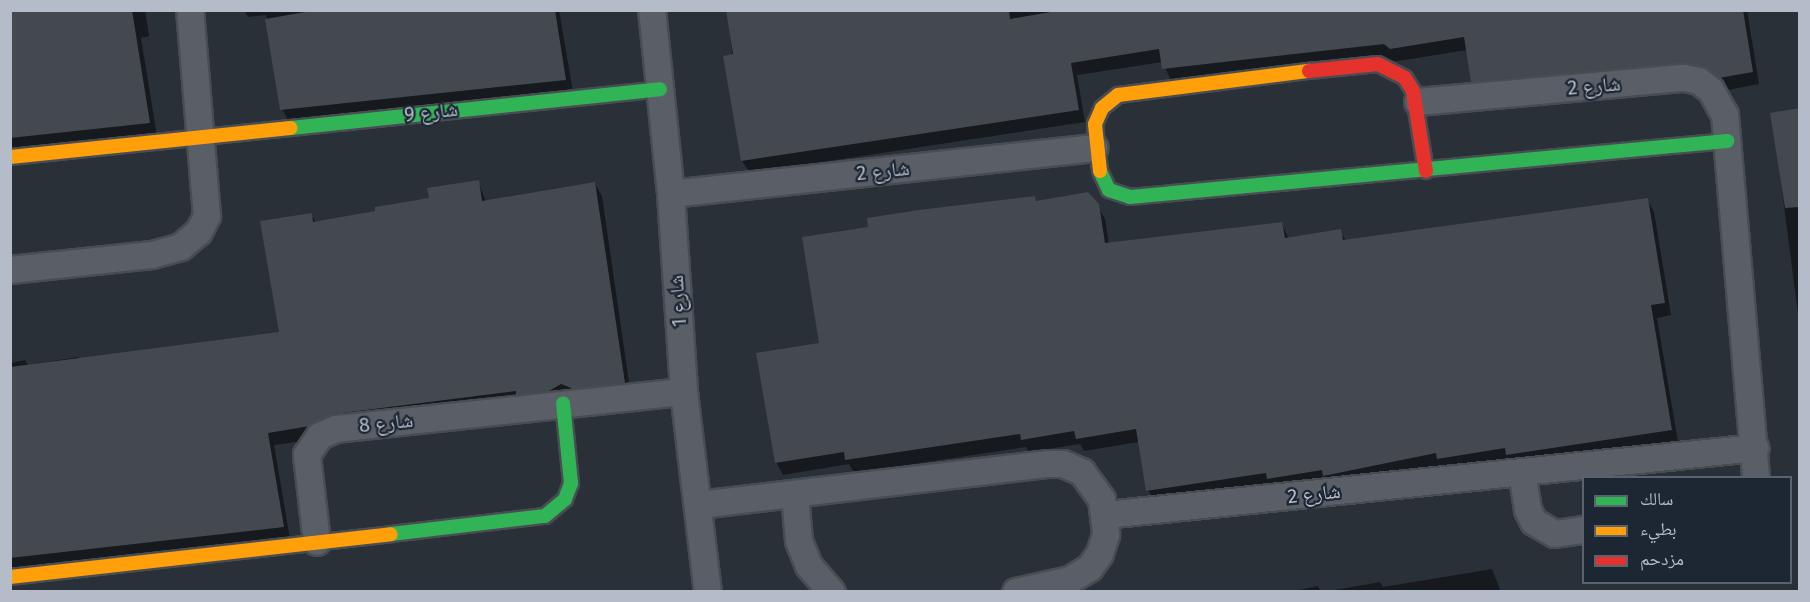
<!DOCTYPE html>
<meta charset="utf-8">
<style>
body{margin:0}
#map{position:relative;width:1810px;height:602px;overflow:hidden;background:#2a3038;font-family:"Fira Sans","Noto Naskh Arabic",sans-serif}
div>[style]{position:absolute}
.shadow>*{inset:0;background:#0007}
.building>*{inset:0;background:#444950}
.roads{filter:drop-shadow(2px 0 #484c53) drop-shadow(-2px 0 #484c53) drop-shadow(0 2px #484c53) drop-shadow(0 -2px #484c53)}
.street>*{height:26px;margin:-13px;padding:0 13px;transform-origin:13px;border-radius:13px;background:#5a5e66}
.fast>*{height:14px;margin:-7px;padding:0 7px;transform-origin:7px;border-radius:7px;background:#30b455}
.slow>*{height:14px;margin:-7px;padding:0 7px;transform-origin:7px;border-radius:7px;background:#ff9f0a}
.jam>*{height:14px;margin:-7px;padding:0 7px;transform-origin:7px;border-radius:7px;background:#e5322d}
span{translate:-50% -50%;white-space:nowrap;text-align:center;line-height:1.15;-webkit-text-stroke:4.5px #1d2633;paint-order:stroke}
.street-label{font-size:20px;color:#b4bcc9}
.frame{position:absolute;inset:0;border:12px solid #b4bcc9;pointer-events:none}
.legend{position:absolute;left:1582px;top:476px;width:210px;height:108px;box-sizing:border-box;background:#1d2633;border:2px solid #59626f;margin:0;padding:8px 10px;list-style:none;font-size:18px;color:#b4bcc9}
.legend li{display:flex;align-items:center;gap:12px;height:30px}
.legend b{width:30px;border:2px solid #59626f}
</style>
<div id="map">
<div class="shadow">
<i style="clip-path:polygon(10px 10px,145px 10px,149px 36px,141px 38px,157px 136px,10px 154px)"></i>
<i style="clip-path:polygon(244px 10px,559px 10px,573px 92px,289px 122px,282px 109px,266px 15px,248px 17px)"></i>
<i style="clip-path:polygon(728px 10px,1747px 10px,1759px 84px,1728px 90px,1711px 79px,1480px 94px,1473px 82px,1468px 50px,1398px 61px,1171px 81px,1163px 62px,1077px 75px,1085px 122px,750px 173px,742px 161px)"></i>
<i style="clip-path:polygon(1800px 110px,1800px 329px,1772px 114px)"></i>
<i style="clip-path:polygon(478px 181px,486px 202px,595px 184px,602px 196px,631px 396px,274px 445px,290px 539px,10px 574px,10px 363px,25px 360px,28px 365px,78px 357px,81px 361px,281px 333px,311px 214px,316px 223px,377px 213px,430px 199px)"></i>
<i style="clip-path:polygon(1034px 197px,1037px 202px,1097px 205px,1105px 219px,1109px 244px,1281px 223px,1289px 239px,1340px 231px,1346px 241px,1647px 199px,1654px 212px,1671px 315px,1657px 318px,1678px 442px,1515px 468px,1510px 460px,1446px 471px,1442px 465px,1332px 488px,1155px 503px,1148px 490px,1139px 442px,1084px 451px,1080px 444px,1029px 452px,1026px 447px,854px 473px,849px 464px,783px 475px,776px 462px,821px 344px)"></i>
<i style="clip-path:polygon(1492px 569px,1501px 592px,1323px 592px,1380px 582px,1383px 587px)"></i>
<i style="clip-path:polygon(1318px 586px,1321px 592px,1289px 592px)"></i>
</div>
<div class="building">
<i style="clip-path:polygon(10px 10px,132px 10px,150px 123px,10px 138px)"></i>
<i style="clip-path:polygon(317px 10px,555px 10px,566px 80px,280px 110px,265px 19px)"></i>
<i style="clip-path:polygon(726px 10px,1009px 10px,1010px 19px,1062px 10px,1743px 10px,1753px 72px,1719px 78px,1702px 66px,1683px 63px,1471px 82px,1464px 37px,1390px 49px,1384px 44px,1162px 69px,1159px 49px,1071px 63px,1079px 110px,741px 161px,723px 56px,733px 54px)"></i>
<i style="clip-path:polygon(1800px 108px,1800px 207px,1785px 208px,1770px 113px)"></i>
<i style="clip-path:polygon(479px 180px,482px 201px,595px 182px,625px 383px,574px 389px,561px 384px,549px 391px,516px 395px,516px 391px,334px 414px,310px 426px,268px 433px,284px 527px,10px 558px,10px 367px,279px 332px,260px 221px,312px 213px,313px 222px,375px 211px,375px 207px,429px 198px,427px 188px)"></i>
<i style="clip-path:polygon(1088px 192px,1099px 204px,1105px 243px,1282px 222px,1285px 238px,1341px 229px,1343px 240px,1648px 198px,1665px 303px,1651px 305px,1672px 430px,1506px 455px,1505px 448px,1437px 459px,1436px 453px,1323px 476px,1322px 470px,1267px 479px,1266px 473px,1146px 491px,1136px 429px,1076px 439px,1074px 431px,1021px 440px,1020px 434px,845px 460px,844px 452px,775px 463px,756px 353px,819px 343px,802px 237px,868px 227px,867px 218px,919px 210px,1035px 196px,1036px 201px)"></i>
</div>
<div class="roads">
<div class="street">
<i style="left:652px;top:10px;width:185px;rotate:84.1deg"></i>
<i style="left:671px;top:194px;width:198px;rotate:86.2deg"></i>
<i style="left:684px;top:392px;width:201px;rotate:83.2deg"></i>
<i style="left:1418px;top:102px;width:267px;rotate:-5.2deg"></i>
<i style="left:1684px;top:78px;width:15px;rotate:11deg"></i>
<i style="left:1699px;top:81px;width:15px;rotate:37deg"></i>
<i style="left:1711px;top:90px;width:29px;rotate:61deg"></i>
<i style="left:1725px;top:115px;width:364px;rotate:85.1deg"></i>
<i style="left:671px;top:194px;width:426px;rotate:-6.2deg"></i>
<i style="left:10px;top:270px;width:143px;rotate:-6deg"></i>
<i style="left:152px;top:255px;width:30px;rotate:-15deg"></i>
<i style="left:181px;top:247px;width:23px;rotate:-40deg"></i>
<i style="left:199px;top:232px;width:18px;rotate:-63deg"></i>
<i style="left:207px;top:216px;width:207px;rotate:-94.7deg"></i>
<i style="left:1522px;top:472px;width:38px;rotate:81deg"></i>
<i style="left:1528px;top:510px;width:13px;rotate:63deg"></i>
<i style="left:1534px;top:522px;width:24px;rotate:30deg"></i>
<i style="left:1555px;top:534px;width:29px;rotate:-8deg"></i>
<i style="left:795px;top:495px;width:46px;rotate:85deg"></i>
<i style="left:799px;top:541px;width:27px;rotate:68deg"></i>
<i style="left:809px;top:566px;width:35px;rotate:49deg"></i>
<i style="left:699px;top:505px;width:352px;rotate:-6.7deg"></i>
<i style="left:1049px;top:464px;width:14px"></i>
<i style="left:1063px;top:464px;width:21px;rotate:23deg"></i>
<i style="left:1082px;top:472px;width:34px;rotate:54deg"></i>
<i style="left:1102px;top:500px;width:35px;rotate:83deg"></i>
<i style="left:1106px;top:535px;width:20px;rotate:108deg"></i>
<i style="left:1100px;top:554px;width:17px;rotate:126deg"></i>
<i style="left:1090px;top:568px;width:23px;rotate:149deg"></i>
<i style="left:1070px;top:580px;width:55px;rotate:167.5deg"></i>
<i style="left:1106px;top:515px;width:653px;rotate:-5.89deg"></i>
<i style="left:317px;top:542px;width:88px;rotate:-96.6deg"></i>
<i style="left:307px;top:455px;width:23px;rotate:-56deg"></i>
<i style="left:320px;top:436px;width:17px;rotate:-24deg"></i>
<i style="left:336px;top:429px;width:350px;rotate:-6.1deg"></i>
</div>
<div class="fast">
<i style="left:291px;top:128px;width:371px;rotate:-6deg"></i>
<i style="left:1100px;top:171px;width:21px;rotate:65deg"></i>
<i style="left:1109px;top:190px;width:22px;rotate:18deg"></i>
<i style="left:1130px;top:197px;width:600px;rotate:-5.36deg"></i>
<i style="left:391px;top:534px;width:155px;rotate:-6.7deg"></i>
<i style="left:545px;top:516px;width:26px;rotate:-40deg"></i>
<i style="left:565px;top:499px;width:17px;rotate:-69deg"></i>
<i style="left:571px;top:483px;width:80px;rotate:-95.7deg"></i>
</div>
<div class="slow">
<i style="left:10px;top:157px;width:282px;rotate:-5.9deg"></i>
<i style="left:1100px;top:171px;width:47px;rotate:-96.1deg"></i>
<i style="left:1095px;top:124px;width:17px;rotate:-66deg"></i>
<i style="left:1102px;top:108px;width:21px;rotate:-39deg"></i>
<i style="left:1118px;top:95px;width:193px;rotate:-7.2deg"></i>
<i style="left:10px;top:577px;width:383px;rotate:-6.4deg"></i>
</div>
<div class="jam">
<i style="left:1309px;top:71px;width:69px;rotate:-5.8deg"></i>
<i style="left:1378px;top:64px;width:30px;rotate:27deg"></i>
<i style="left:1405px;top:78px;width:15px;rotate:58deg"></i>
<i style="left:1413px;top:91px;width:81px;rotate:80.8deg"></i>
</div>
</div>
<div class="street-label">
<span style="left:1594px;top:86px;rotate:-5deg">شارع 2</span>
<span style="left:431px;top:112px;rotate:-6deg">شارع 9</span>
<span style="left:883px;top:171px;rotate:-6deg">شارع 2</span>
<span style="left:678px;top:301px;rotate:-94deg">شارع 1</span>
<span style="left:386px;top:423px;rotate:-6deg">شارع 8</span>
<span style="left:1314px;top:494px;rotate:-6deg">شارع 2</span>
</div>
<div class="frame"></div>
<ul class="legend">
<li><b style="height:8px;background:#30b455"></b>سالك</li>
<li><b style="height:8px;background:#ff9f0a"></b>بطيء</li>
<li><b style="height:8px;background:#e5322d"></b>مزدحم</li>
</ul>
</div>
